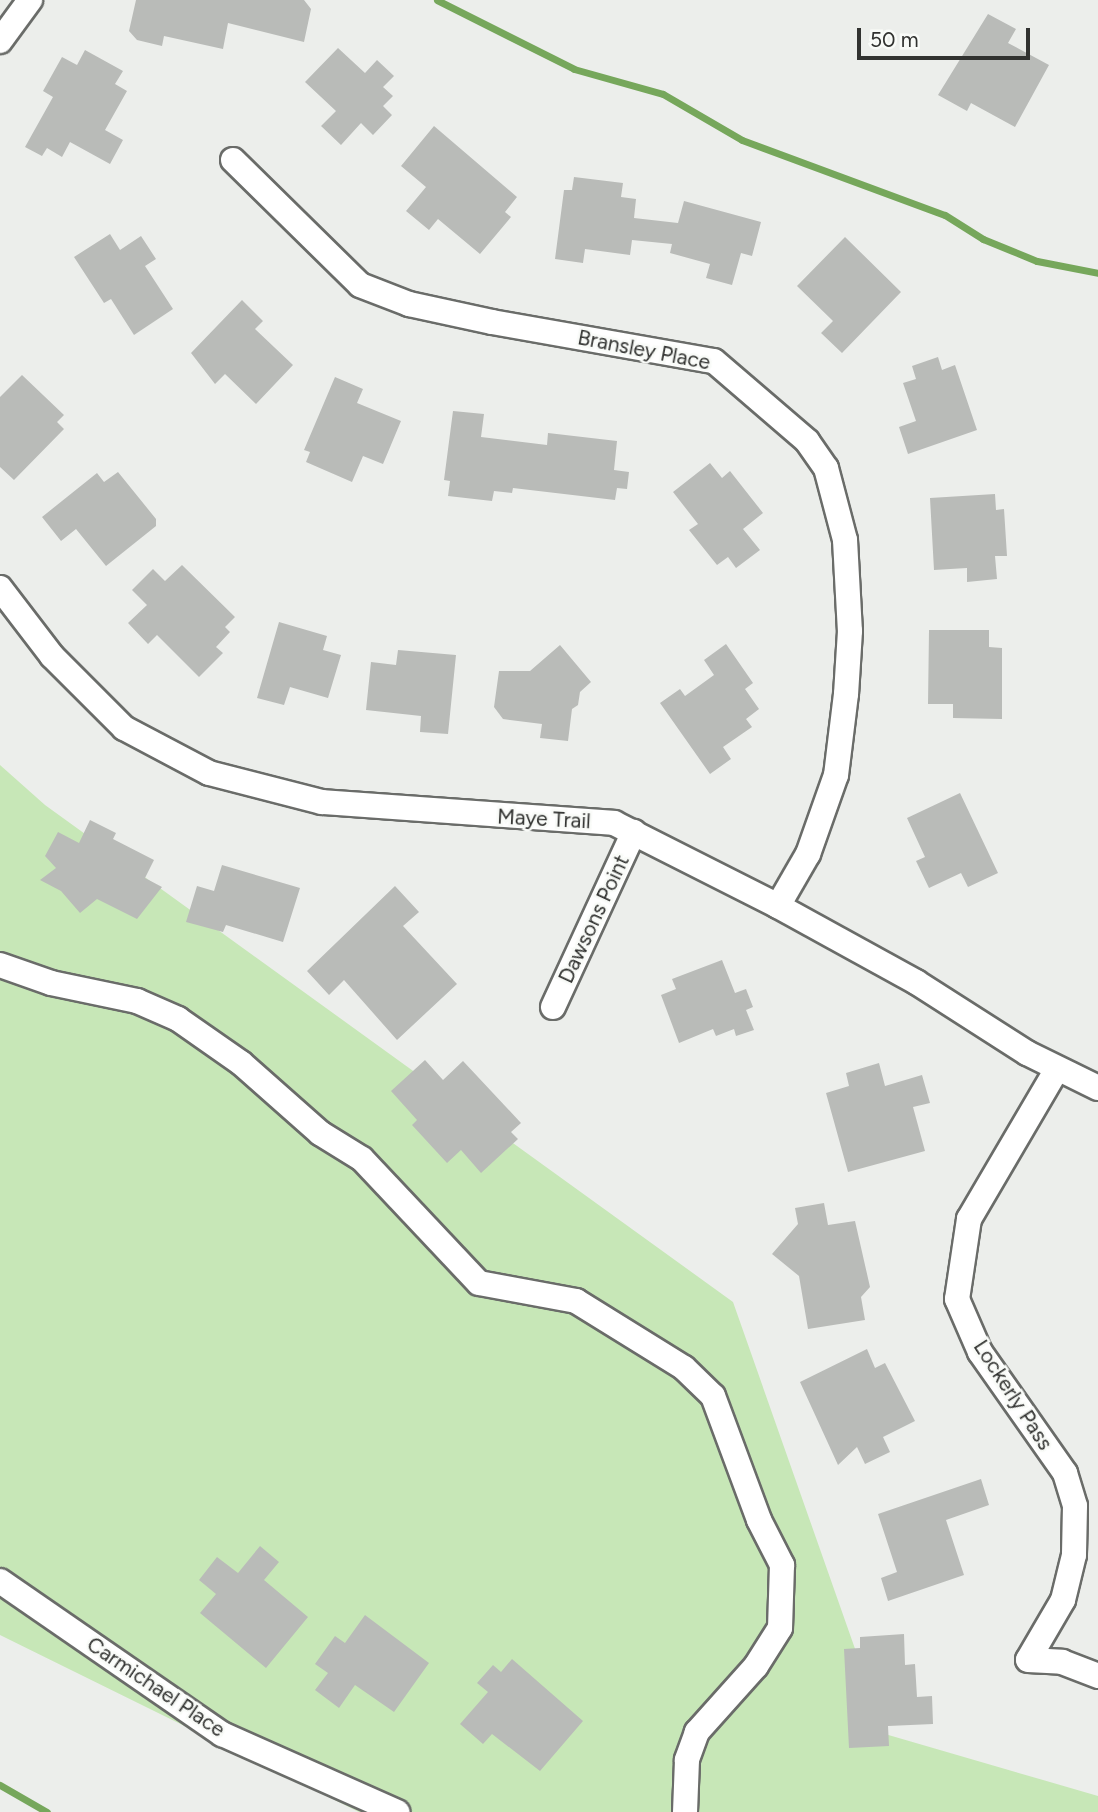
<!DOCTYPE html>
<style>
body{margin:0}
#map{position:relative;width:1098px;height:1812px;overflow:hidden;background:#eceeeb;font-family:Figtree,sans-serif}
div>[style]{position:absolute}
.green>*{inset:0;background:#c7e7b7}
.stream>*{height:7px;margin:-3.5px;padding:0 3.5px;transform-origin:3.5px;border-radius:3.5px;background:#76a75b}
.building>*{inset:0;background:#b9bbb8}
.roads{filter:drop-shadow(2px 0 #6a6c69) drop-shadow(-2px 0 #6a6c69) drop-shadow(0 2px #6a6c69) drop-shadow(0 -2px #6a6c69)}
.minor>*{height:24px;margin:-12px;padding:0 12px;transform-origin:12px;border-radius:12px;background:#fff}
span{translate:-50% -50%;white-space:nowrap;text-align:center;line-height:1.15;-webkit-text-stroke:5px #f9fbf8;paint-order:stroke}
.street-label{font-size:21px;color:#313230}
.scale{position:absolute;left:857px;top:28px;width:173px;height:32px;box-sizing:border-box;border:4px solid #313230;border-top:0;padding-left:9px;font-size:21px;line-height:24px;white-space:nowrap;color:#313230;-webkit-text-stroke:5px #f9fbf8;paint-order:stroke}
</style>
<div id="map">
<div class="green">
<i style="clip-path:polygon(0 765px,45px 805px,733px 1302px,885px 1734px,1098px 1796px,1098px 1812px,359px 1812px,0 1635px)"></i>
</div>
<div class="stream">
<i style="left:437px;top:0;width:153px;rotate:26.7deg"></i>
<i style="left:574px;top:69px;width:92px;rotate:15.7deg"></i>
<i style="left:663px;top:94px;width:91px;rotate:30.2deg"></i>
<i style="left:742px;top:140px;width:216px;rotate:20.3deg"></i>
<i style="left:945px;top:215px;width:45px;rotate:32.3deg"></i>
<i style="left:983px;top:239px;width:58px;rotate:22.2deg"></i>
<i style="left:1037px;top:261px;width:62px;rotate:11.1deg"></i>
<i style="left:0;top:1785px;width:54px;rotate:29.9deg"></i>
</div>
<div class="building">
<i style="clip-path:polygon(136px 0,304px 0,311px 9px,304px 42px,228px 23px,223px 49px,164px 36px,162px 46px,137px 40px,129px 31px)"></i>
<i style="clip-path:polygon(988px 14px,1016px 29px,1008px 43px,1049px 65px,1015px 127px,971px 103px,967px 111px,938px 95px)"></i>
<i style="clip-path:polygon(338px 48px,365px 73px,377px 60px,394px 76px,383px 87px,393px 96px,383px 106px,392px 115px,373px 135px,361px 123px,341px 145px,321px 126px,336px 111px,305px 82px)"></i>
<i style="clip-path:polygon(85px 50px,123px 71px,115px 84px,127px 91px,105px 130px,123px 140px,110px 164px,70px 142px,62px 157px,47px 148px,42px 156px,25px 147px,53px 97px,43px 91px,62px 57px,77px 65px)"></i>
<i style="clip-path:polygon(434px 126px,517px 197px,505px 212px,511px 217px,480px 254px,438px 219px,429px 230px,406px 211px,426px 187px,401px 166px)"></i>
<i style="clip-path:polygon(574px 177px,623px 183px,621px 197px,636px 199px,634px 218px,678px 223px,684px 201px,761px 222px,752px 256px,741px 253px,732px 285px,706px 278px,710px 264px,670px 253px,672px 244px,632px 240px,630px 255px,585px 249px,583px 263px,555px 259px,564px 190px,572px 190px)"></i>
<i style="clip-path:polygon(110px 234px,120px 250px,141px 236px,156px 259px,145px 266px,173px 309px,134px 335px,111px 299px,104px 303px,74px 257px)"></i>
<i style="clip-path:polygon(845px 237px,901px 292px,842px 353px,821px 333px,833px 321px,797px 286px)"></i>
<i style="clip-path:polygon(242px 300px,263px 321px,255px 329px,293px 365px,256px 404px,225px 374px,215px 384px,191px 353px)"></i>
<i style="clip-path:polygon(938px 357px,942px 370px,955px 365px,977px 430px,908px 454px,899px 427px,916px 421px,903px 383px,916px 379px,912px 366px)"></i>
<i style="clip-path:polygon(22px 375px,64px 415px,57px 422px,64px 429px,14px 480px,0 467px,0 397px)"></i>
<i style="clip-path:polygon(335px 377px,363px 389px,357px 403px,401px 421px,383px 464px,363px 456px,352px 482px,306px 462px,310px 452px,304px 450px)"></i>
<i style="clip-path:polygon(453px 411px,484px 414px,481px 437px,547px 445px,548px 433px,617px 441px,614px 470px,629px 472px,627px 489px,617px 488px,615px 500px,513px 488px,512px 493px,494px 491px,492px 501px,448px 496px,450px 481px,444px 480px)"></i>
<i style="clip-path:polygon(710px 463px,722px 478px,730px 471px,763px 513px,743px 529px,760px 550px,736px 568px,728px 557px,717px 565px,689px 530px,698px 524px,673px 492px)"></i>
<i style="clip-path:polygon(118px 472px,156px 519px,156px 526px,106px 566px,76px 529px,61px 541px,42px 517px,97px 473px,104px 482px)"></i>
<i style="clip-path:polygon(995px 494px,996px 510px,1004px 509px,1007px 556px,995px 556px,997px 579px,967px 582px,967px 568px,934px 570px,930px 498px)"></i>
<i style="clip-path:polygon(182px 565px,235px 617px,225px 627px,230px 632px,216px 647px,223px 653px,199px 677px,157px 635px,148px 644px,128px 623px,147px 605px,132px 590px,153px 569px,165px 581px)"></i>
<i style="clip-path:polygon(279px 622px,327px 636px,323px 650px,341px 655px,328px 698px,290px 687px,284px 705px,257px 698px)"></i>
<i style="clip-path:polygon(929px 630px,989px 630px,989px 647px,1002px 648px,1002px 719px,953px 718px,953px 704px,928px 704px)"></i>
<i style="clip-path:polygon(726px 644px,753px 683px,745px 689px,759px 709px,746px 719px,752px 727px,723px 747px,731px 759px,710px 774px,660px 703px,680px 689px,685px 696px,714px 675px,704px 660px)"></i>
<i style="clip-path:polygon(560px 645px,591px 682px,580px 692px,578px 705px,572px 709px,568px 741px,540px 738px,542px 724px,503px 719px,494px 707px,499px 671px,530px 671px)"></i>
<i style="clip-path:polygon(398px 650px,456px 655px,448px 734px,420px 732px,421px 716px,366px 710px,371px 662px,396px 665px)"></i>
<i style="clip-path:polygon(960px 793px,998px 873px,968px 887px,961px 873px,929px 888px,916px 861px,925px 857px,907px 818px)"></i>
<i style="clip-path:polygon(90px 820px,116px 833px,113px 839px,154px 860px,145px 878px,162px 887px,137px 919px,97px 899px,80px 913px,61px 891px,40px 880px,56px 868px,45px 856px,58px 832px,79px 843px)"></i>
<i style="clip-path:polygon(222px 865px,300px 888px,283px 942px,226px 925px,223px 932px,186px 922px,197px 886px,214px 891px)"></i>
<i style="clip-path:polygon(395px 886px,419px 912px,403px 926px,457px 984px,397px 1040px,344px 980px,329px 995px,307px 971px)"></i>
<i style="clip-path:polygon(722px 960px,735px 993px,746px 989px,753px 1007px,746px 1010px,754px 1030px,736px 1036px,734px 1029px,716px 1036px,713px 1029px,679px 1043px,661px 995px,676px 989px,672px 979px)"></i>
<i style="clip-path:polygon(425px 1060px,443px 1080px,463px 1061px,521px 1123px,511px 1132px,518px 1139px,481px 1173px,461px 1150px,447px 1163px,412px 1125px,417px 1120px,391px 1091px)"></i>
<i style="clip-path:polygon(879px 1063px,885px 1086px,922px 1075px,930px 1103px,913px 1107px,925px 1151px,848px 1172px,826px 1093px,849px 1086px,846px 1073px)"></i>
<i style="clip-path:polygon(824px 1203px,828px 1225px,855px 1221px,870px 1287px,861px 1297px,865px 1320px,808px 1329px,799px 1276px,772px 1254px,798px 1224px,795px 1208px)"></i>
<i style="clip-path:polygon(867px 1349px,875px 1368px,885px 1363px,915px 1421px,883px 1437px,890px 1452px,865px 1464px,857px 1447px,838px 1465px,800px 1382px)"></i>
<i style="clip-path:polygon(981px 1479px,989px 1505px,946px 1520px,964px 1575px,888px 1601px,881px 1578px,897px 1572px,878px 1514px)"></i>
<i style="clip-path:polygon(260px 1546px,279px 1562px,264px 1580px,308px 1617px,266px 1668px,200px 1613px,216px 1594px,199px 1580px,217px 1557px,238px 1573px)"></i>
<i style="clip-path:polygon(365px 1615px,429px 1663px,394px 1712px,355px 1685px,339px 1708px,315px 1690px,328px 1673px,315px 1664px,335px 1636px,345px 1643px)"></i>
<i style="clip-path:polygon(904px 1634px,905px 1665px,915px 1664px,917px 1697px,932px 1696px,933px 1724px,888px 1726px,889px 1746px,849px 1748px,844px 1649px,860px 1648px,860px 1637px)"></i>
<i style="clip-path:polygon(512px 1659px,583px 1721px,540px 1771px,492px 1734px,483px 1744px,460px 1724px,488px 1692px,477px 1683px,493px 1665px,501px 1672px)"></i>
</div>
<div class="roads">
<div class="minor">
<i style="left:0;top:41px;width:51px;rotate:-53.8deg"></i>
<i style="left:233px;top:160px;width:178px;rotate:44.5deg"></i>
<i style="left:360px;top:285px;width:53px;rotate:21.2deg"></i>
<i style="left:409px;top:304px;width:85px;rotate:12.2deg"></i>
<i style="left:492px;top:322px;width:225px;rotate:10deg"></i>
<i style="left:714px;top:361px;width:123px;rotate:40.7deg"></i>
<i style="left:807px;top:441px;width:33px;rotate:55deg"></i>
<i style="left:826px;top:468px;width:74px;rotate:75.2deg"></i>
<i style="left:845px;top:540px;width:91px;rotate:86.9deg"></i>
<i style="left:850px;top:631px;width:63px;rotate:93.6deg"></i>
<i style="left:846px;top:694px;width:82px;rotate:97deg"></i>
<i style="left:836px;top:775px;width:84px;rotate:109.5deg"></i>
<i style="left:808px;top:854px;width:60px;rotate:120deg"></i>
<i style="left:0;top:588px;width:86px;rotate:52.6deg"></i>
<i style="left:52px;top:656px;width:102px;rotate:45deg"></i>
<i style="left:124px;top:728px;width:96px;rotate:27.9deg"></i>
<i style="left:209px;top:773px;width:117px;rotate:14.4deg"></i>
<i style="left:322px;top:802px;width:293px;rotate:4.1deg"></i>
<i style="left:614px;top:823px;width:184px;rotate:26.8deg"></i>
<i style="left:778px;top:906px;width:158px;rotate:28.8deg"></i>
<i style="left:916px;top:982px;width:132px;rotate:32.6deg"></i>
<i style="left:1027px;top:1053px;width:79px;rotate:26.2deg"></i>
<i style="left:0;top:965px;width:54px;rotate:19.4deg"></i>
<i style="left:51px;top:983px;width:88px;rotate:11.8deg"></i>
<i style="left:137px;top:1001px;width:45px;rotate:23.7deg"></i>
<i style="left:178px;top:1019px;width:77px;rotate:34.9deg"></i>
<i style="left:241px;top:1063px;width:106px;rotate:41.5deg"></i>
<i style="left:320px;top:1133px;width:49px;rotate:31.8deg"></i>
<i style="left:362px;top:1159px;width:170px;rotate:46.7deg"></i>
<i style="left:479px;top:1283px;width:99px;rotate:10.5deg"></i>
<i style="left:576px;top:1301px;width:127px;rotate:31.8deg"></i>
<i style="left:684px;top:1368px;width:40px;rotate:44deg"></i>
<i style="left:713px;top:1396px;width:132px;rotate:69.6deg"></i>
<i style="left:759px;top:1520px;width:51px;rotate:62.9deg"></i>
<i style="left:782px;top:1565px;width:63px;rotate:91.8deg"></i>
<i style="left:780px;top:1628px;width:45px;rotate:122.3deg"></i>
<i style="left:756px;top:1666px;width:89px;rotate:131.8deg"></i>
<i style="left:697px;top:1732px;width:30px;rotate:110deg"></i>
<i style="left:687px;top:1760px;width:52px;rotate:92.2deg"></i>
<i style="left:553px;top:1007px;width:193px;rotate:-65.2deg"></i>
<i style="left:1057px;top:1069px;width:174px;rotate:120.4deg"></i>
<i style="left:969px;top:1219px;width:81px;rotate:98.5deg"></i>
<i style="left:957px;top:1299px;width:58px;rotate:66.5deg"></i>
<i style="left:980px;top:1352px;width:148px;rotate:54.9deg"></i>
<i style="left:1065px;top:1473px;width:34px;rotate:73deg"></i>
<i style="left:1075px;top:1506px;width:49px;rotate:91.2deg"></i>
<i style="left:1074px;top:1555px;width:46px;rotate:103.7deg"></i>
<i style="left:1063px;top:1600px;width:69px;rotate:120.3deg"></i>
<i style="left:1028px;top:1660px;width:34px;rotate:3deg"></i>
<i style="left:1062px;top:1662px;width:39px;rotate:21deg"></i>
<i style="left:0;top:1581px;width:270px;rotate:34.6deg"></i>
<i style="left:222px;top:1734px;width:192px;rotate:24deg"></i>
</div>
</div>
<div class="street-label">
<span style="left:644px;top:350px;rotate:11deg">Bransley Place</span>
<span style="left:544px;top:819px;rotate:3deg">Maye Trail</span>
<span style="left:594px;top:919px;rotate:-65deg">Dawsons Point</span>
<span style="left:1013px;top:1395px;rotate:57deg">Lockerly Pass</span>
<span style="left:156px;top:1687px;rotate:34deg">Carmichael Place</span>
</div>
<div class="scale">50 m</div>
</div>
